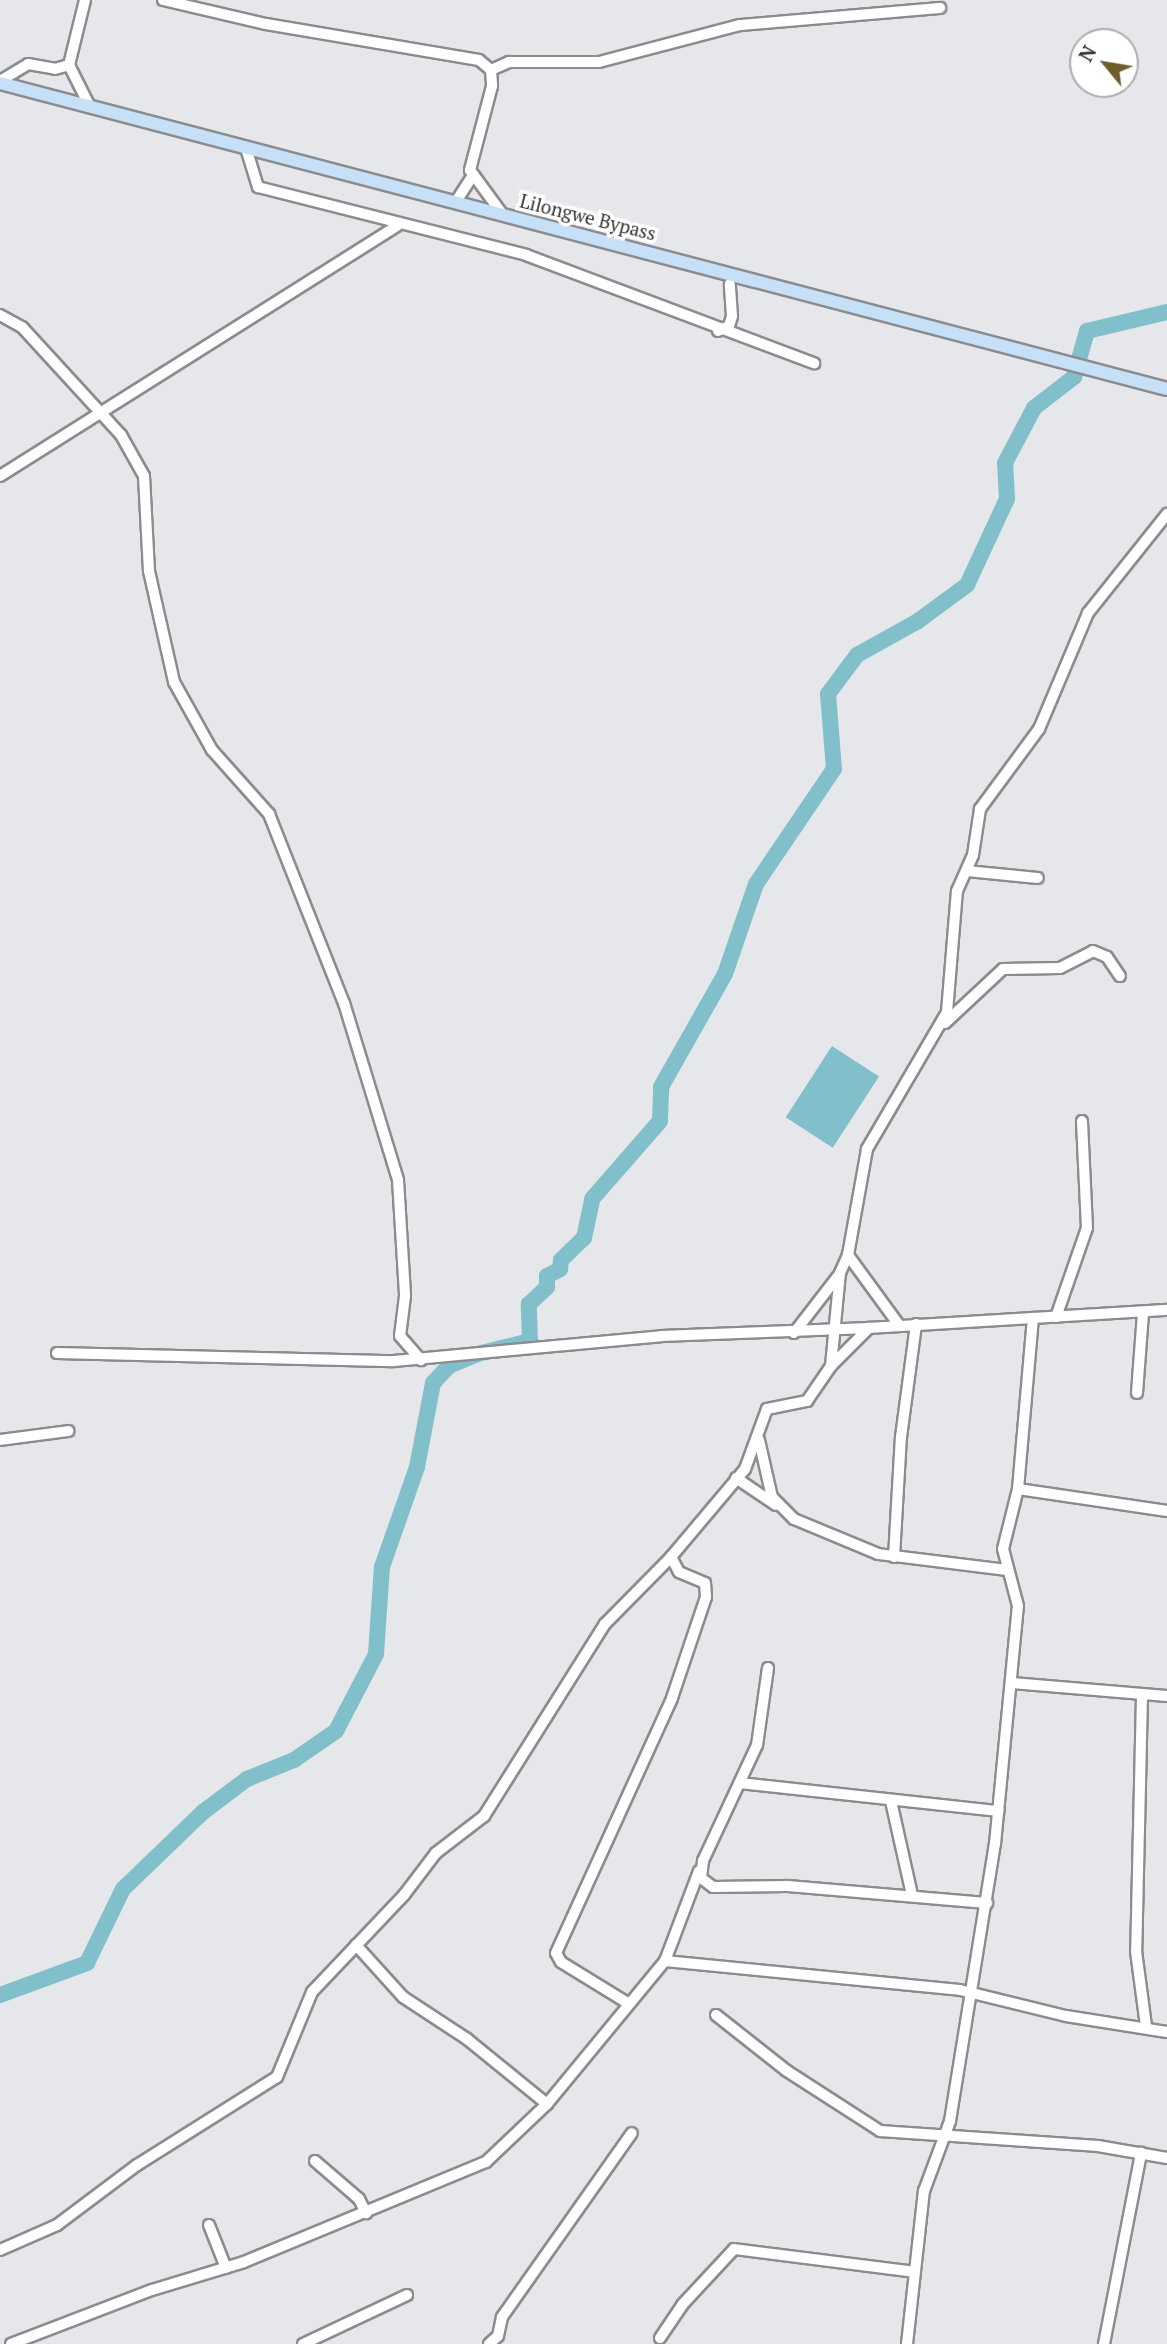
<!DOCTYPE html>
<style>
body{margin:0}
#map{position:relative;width:1167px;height:2344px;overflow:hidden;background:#e6e7ea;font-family:"PT Serif",serif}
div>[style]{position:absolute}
.water>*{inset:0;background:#81bfca;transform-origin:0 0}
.river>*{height:16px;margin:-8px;padding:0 8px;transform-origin:8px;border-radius:8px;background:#81bfca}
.roads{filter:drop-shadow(2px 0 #8c8c8f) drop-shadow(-2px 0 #8c8c8f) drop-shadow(0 2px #8c8c8f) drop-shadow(0 -2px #8c8c8f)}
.minor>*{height:10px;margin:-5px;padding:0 5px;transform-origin:5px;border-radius:5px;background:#fff}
.major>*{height:12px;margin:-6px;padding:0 6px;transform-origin:6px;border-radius:6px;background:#c5e0f7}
span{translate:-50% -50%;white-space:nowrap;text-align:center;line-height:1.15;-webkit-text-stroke:7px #fff;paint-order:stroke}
.street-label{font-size:19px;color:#323233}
.north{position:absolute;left:1069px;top:28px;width:70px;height:70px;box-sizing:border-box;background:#fff;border:2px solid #adadad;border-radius:50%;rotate:300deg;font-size:19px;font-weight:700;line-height:28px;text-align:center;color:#323233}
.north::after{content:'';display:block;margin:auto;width:24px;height:32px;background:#6f5e2c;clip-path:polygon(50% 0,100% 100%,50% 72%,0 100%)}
</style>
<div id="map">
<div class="water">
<i style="left:832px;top:1046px;width:56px;height:85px;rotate:33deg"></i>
</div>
<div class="river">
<i style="left:0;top:1995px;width:93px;rotate:-20.2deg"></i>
<i style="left:87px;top:1963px;width:82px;rotate:-64.1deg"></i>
<i style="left:123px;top:1889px;width:111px;rotate:-43.9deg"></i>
<i style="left:203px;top:1812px;width:55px;rotate:-36.9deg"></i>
<i style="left:247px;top:1779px;width:51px;rotate:-22deg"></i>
<i style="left:294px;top:1760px;width:51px;rotate:-34.6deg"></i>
<i style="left:336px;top:1731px;width:87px;rotate:-62.5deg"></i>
<i style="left:376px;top:1654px;width:87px;rotate:-86.1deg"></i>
<i style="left:382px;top:1567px;width:106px;rotate:-70.7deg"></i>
<i style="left:417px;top:1467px;width:86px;rotate:-79.2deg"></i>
<i style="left:433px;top:1383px;width:23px;rotate:-47deg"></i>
<i style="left:449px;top:1366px;width:30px;rotate:-23deg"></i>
<i style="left:477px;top:1354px;width:55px;rotate:-13.8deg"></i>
<i style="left:530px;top:1341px;width:37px;rotate:-92deg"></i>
<i style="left:529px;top:1304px;width:25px;rotate:-43deg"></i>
<i style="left:547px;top:1287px;width:11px;rotate:-90deg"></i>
<i style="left:547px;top:1276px;width:15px;rotate:-28deg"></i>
<i style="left:560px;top:1269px;width:9px;rotate:-84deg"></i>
<i style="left:561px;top:1260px;width:32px;rotate:-44deg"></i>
<i style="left:584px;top:1238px;width:40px;rotate:-78deg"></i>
<i style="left:592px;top:1199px;width:103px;rotate:-48.9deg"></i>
<i style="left:660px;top:1121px;width:34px;rotate:-88deg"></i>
<i style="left:661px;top:1087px;width:130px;rotate:-60.5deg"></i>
<i style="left:725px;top:974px;width:95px;rotate:-71deg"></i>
<i style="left:756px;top:884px;width:139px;rotate:-55.9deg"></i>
<i style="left:834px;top:769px;width:75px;rotate:-94.6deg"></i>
<i style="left:828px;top:694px;width:49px;rotate:-53.4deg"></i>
<i style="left:857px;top:655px;width:70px;rotate:-29.1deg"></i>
<i style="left:918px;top:621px;width:61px;rotate:-36.3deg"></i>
<i style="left:967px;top:585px;width:95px;rotate:-65.1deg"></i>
<i style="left:1007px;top:499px;width:36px;rotate:-93deg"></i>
<i style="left:1005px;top:463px;width:62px;rotate:-62.2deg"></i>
<i style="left:1034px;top:408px;width:51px;rotate:-37.8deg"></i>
<i style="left:1074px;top:377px;width:48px;rotate:-74.2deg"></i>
<i style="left:1087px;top:331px;width:82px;rotate:-13.4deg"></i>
</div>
<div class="roads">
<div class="minor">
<i style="left:85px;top:0;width:67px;rotate:103.8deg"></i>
<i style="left:69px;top:65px;width:47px;rotate:63.4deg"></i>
<i style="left:163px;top:0;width:106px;rotate:13.1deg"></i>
<i style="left:266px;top:24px;width:216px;rotate:9.6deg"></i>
<i style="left:479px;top:60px;width:16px;rotate:40deg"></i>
<i style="left:491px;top:70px;width:16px;rotate:86deg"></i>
<i style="left:492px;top:86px;width:87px;rotate:104.7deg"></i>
<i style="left:470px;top:170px;width:56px;rotate:53.7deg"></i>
<i style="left:491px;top:70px;width:20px;rotate:-24deg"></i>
<i style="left:509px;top:62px;width:90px"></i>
<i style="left:599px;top:62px;width:146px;rotate:-14.7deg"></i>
<i style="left:740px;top:25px;width:201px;rotate:-4.9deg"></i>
<i style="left:0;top:81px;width:33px;rotate:-31deg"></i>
<i style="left:28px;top:64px;width:27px;rotate:10deg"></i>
<i style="left:55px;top:69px;width:15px;rotate:-16deg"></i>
<i style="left:246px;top:148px;width:41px;rotate:72.9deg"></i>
<i style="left:258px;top:187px;width:276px;rotate:14.2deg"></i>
<i style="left:526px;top:255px;width:308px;rotate:20.6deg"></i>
<i style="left:455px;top:203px;width:33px;rotate:-57deg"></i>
<i style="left:0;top:315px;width:25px;rotate:29deg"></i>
<i style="left:22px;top:327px;width:147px;rotate:47.5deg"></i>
<i style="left:121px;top:435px;width:47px;rotate:60.7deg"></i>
<i style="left:144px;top:476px;width:95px;rotate:87deg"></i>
<i style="left:149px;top:571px;width:114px;rotate:77.3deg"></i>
<i style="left:174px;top:682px;width:78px;rotate:60.8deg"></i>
<i style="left:212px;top:750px;width:86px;rotate:48.3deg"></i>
<i style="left:269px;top:814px;width:203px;rotate:68.4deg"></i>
<i style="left:344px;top:1003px;width:185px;rotate:73deg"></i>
<i style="left:398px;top:1180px;width:116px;rotate:86.5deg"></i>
<i style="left:405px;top:1296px;width:40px;rotate:97.1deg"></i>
<i style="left:400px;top:1336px;width:32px;rotate:49deg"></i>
<i style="left:718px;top:331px;width:12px;rotate:-24deg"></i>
<i style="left:729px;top:326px;width:10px;rotate:-73deg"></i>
<i style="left:732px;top:316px;width:32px;rotate:-94deg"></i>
<i style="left:0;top:476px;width:469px;rotate:-32.2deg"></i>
<i style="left:967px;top:871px;width:71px;rotate:5.6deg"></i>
<i style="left:945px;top:1023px;width:79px;rotate:-43deg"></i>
<i style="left:1003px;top:969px;width:57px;rotate:-1deg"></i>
<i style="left:1060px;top:968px;width:37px;rotate:-27deg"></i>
<i style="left:1093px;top:951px;width:15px;rotate:23deg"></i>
<i style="left:1107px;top:957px;width:23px;rotate:56deg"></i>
<i style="left:1056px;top:1317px;width:94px;rotate:-70.8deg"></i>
<i style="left:1087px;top:1228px;width:107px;rotate:-92.7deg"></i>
<i style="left:899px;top:1325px;width:87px;rotate:-126.1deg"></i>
<i style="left:848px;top:1255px;width:108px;rotate:-79.8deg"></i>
<i style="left:867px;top:1149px;width:159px;rotate:-59.7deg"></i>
<i style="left:947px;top:1012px;width:121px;rotate:-85.3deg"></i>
<i style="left:957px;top:891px;width:39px;rotate:-66deg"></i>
<i style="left:973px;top:855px;width:47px;rotate:-81.3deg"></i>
<i style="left:980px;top:809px;width:99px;rotate:-53.6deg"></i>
<i style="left:1039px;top:729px;width:126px;rotate:-67.1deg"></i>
<i style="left:1088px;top:613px;width:127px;rotate:-51.4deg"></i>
<i style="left:794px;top:1333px;width:72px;rotate:-52.3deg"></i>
<i style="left:57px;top:1353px;width:337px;rotate:1.4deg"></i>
<i style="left:394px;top:1361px;width:268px;rotate:-5.3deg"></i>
<i style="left:661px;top:1336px;width:208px;rotate:-2.2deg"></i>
<i style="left:831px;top:1366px;width:93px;rotate:-84.5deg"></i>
<i style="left:840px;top:1273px;width:20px;rotate:-66deg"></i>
<i style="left:1137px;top:1393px;width:80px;rotate:-85.7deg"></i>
<i style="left:0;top:1440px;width:69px;rotate:-7.5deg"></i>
<i style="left:759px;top:1440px;width:58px;rotate:77.2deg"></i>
<i style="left:772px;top:1497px;width:31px;rotate:45deg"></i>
<i style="left:794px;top:1519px;width:91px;rotate:22.6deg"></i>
<i style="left:878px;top:1554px;width:129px;rotate:7.1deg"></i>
<i style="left:736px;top:1478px;width:48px;rotate:34deg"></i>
<i style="left:1018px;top:1489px;width:151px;rotate:8.4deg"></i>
<i style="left:894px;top:1557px;width:120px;rotate:-86.7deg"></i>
<i style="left:901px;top:1437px;width:114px;rotate:-82.4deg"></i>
<i style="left:768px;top:1668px;width:78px;rotate:98.1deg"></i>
<i style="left:757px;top:1745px;width:128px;rotate:115deg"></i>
<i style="left:703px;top:1861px;width:17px;rotate:97deg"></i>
<i style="left:701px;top:1878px;width:15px;rotate:37deg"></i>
<i style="left:713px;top:1887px;width:74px;rotate:-0.8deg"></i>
<i style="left:787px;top:1886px;width:201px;rotate:4.9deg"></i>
<i style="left:1011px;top:1683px;width:157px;rotate:4.8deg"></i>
<i style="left:1142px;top:1696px;width:255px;rotate:91.3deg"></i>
<i style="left:1136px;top:1951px;width:76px;rotate:82.4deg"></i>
<i style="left:740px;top:1783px;width:260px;rotate:6.2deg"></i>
<i style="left:891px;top:1801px;width:96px;rotate:77.4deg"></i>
<i style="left:356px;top:1945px;width:70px;rotate:47.9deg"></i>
<i style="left:403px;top:1997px;width:77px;rotate:33.3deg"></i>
<i style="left:467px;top:2039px;width:103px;rotate:39.1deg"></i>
<i style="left:665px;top:1961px;width:96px;rotate:-69.3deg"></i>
<i style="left:626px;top:2002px;width:76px;rotate:-148.4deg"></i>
<i style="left:561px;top:1962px;width:10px;rotate:-119deg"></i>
<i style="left:556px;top:1953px;width:280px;rotate:-65.5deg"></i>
<i style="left:672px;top:1698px;width:107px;rotate:-71.4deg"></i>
<i style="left:706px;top:1597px;width:14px;rotate:-94deg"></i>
<i style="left:705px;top:1583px;width:28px;rotate:-157deg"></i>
<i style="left:679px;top:1572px;width:17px;rotate:-118deg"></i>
<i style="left:716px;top:2015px;width:90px;rotate:38.3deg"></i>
<i style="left:787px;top:2071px;width:111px;rotate:32.8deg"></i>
<i style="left:880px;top:2131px;width:219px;rotate:3.9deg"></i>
<i style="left:1098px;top:2146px;width:70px;rotate:9.9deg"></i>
<i style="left:315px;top:2161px;width:58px;rotate:40.8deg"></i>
<i style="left:359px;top:2199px;width:16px;rotate:63deg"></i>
<i style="left:209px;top:2225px;width:46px;rotate:68.4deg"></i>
<i style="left:0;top:2250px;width:62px;rotate:-23.7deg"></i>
<i style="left:57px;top:2225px;width:100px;rotate:-36.9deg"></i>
<i style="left:137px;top:2165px;width:165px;rotate:-32.2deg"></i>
<i style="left:277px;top:2077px;width:92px;rotate:-67.6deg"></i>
<i style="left:312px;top:1992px;width:134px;rotate:-46.5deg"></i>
<i style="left:404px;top:1895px;width:53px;rotate:-52.7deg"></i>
<i style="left:436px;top:1853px;width:61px;rotate:-37.6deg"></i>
<i style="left:484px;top:1816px;width:227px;rotate:-57.8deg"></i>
<i style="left:605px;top:1624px;width:94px;rotate:-45.4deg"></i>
<i style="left:671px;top:1557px;width:115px;rotate:-49.9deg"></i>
<i style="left:745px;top:1469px;width:64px;rotate:-69.9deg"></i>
<i style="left:767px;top:1409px;width:41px;rotate:-11.3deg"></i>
<i style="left:807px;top:1401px;width:42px;rotate:-55.6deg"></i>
<i style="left:831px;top:1366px;width:54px;rotate:-45deg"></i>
<i style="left:869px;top:1328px;width:299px;rotate:-3.5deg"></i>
<i style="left:660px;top:2338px;width:40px;rotate:-56deg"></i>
<i style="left:682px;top:2305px;width:76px;rotate:-47.1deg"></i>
<i style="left:734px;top:2249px;width:182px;rotate:7.2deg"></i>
<i style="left:11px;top:2344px;width:151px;rotate:-21deg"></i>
<i style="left:152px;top:2290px;width:96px;rotate:-16.9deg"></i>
<i style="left:244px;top:2262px;width:262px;rotate:-22.5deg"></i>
<i style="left:486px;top:2162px;width:84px;rotate:-43.6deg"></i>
<i style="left:547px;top:2104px;width:185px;rotate:-50.5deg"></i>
<i style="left:665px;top:1961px;width:296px;rotate:5.6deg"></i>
<i style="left:960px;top:1990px;width:109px;rotate:13.8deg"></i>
<i style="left:1066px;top:2016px;width:102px;rotate:9deg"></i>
<i style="left:303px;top:2344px;width:115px;rotate:-25.2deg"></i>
<i style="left:489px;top:2344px;width:12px;rotate:-42deg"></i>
<i style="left:498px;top:2336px;width:19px;rotate:-78deg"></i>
<i style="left:502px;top:2317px;width:225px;rotate:-54.8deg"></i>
<i style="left:907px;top:2344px;width:154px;rotate:-83.7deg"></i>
<i style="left:924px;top:2191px;width:75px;rotate:-69.6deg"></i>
<i style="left:950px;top:2121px;width:281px;rotate:-80.8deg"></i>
<i style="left:995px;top:1844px;width:239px;rotate:-84.5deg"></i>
<i style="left:1018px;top:1606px;width:59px;rotate:-104.7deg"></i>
<i style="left:1003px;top:1549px;width:62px;rotate:-76deg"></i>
<i style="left:1018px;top:1489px;width:172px;rotate:-85deg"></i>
<i style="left:1104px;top:2344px;width:195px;rotate:-79deg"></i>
</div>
<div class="major">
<i style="left:0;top:83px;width:1206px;rotate:14.69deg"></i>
</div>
</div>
<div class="street-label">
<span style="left:588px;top:217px;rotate:14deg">Lilongwe Bypass</span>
</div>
<div class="north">N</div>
</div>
